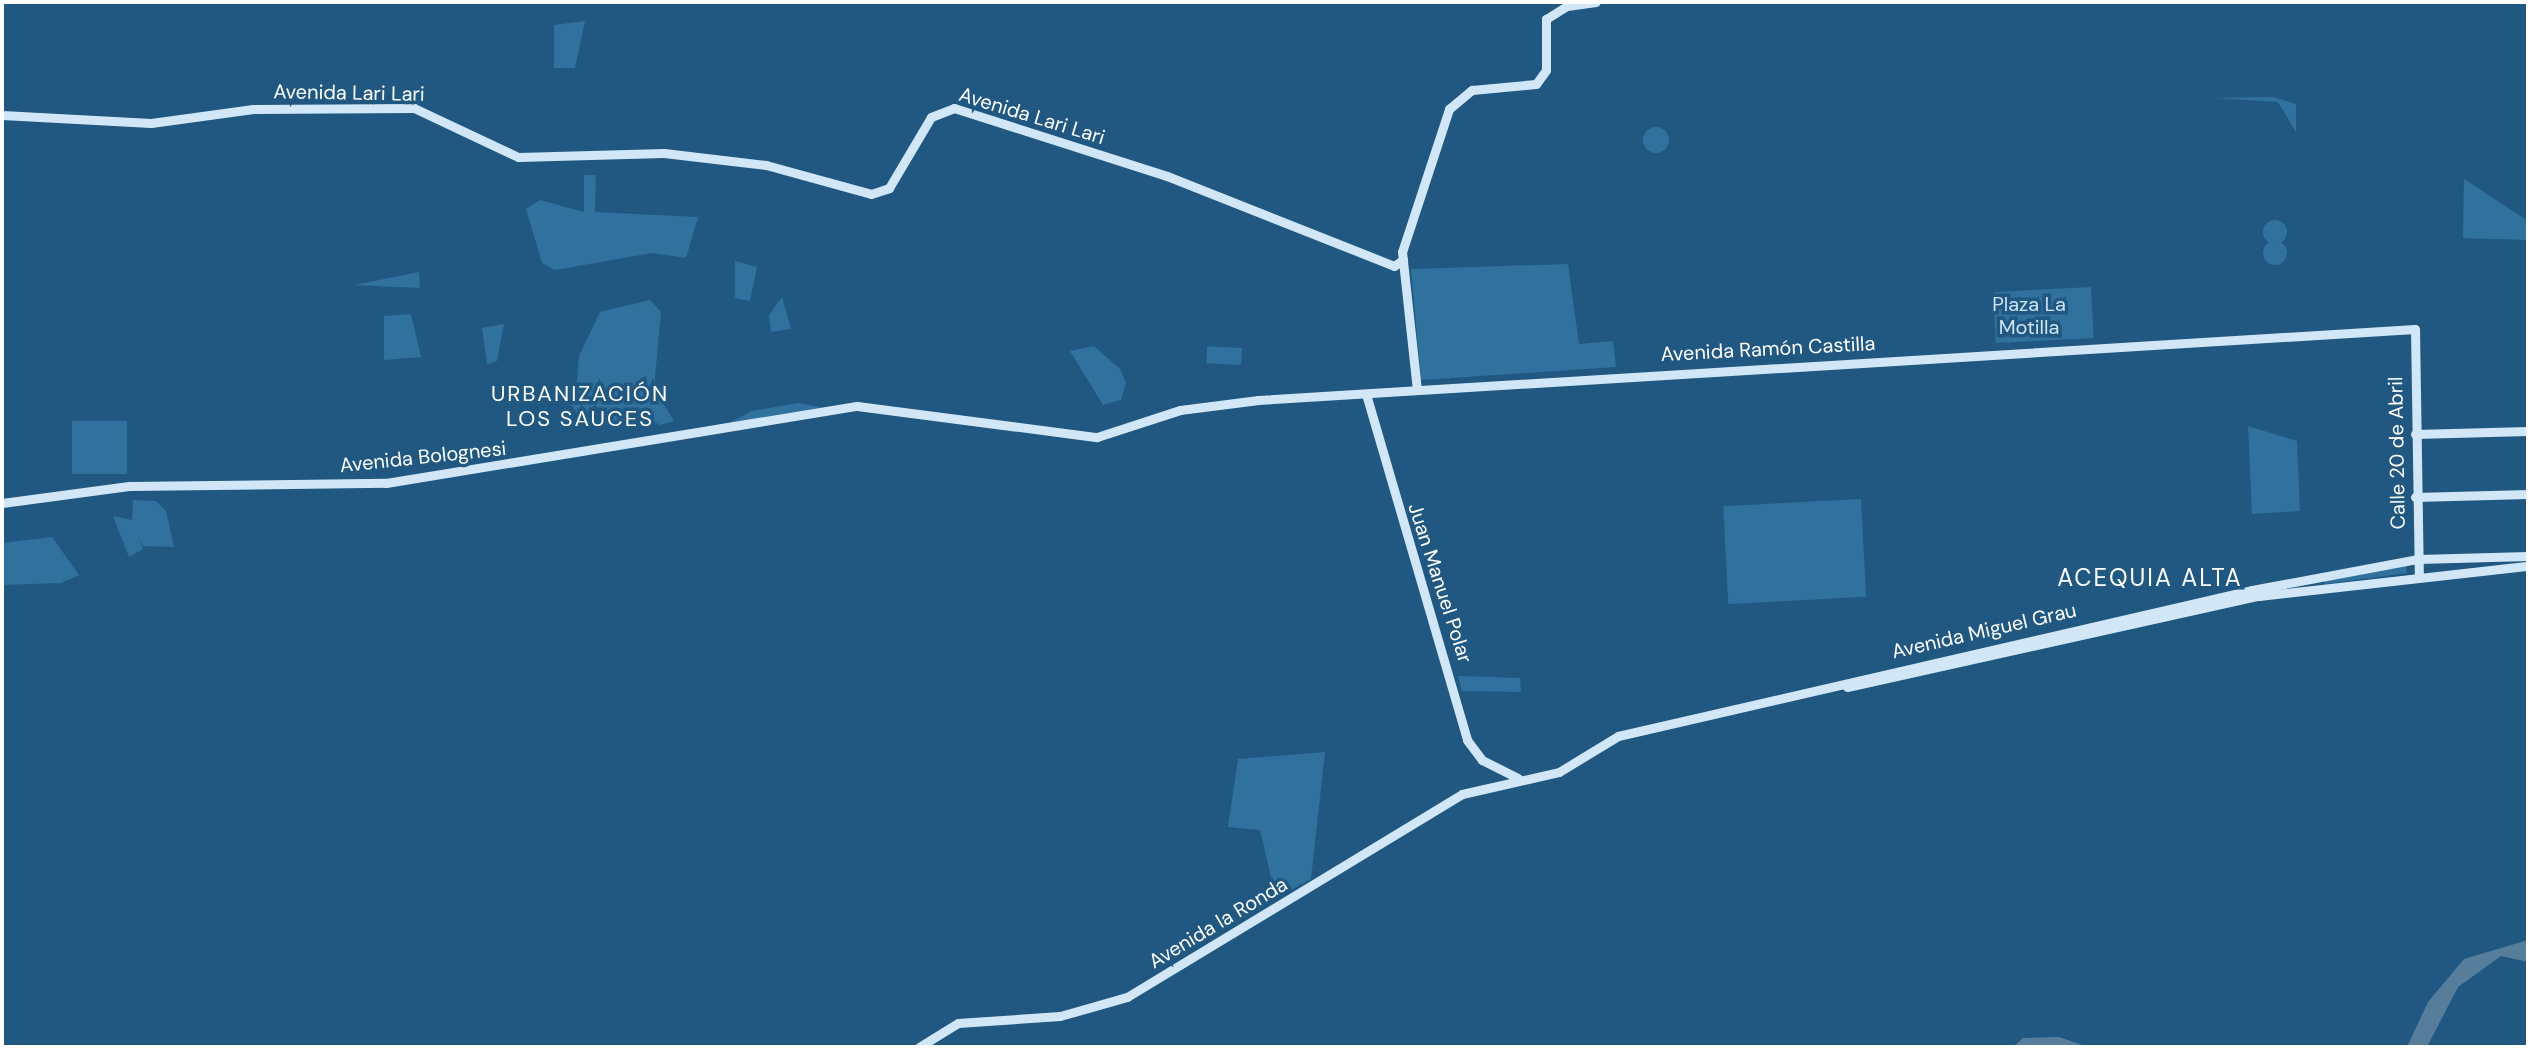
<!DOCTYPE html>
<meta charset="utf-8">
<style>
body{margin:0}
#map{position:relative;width:2530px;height:1049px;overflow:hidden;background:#205882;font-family:"DM Sans",sans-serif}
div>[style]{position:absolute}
.green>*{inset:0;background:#30719e;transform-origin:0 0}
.round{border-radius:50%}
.water>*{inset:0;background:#567e9b}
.secondary>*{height:9px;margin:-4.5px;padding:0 4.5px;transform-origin:4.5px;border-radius:4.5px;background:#d1e7f7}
span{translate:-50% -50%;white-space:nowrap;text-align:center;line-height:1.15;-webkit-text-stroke:7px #205882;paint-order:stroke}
.street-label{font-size:20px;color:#fff}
.park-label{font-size:20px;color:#cbe4f6}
.neighbourhood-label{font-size:22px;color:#fff;letter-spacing:2px}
.quarter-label{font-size:24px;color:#fff;letter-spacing:2px}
.frame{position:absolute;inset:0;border:4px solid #fff;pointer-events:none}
</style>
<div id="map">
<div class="green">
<i style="clip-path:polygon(585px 21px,575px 68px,554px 68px,554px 25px)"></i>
<i style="clip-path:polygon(2273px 97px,2296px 104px,2296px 132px,2278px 102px,2216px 98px)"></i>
<i class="round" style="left:1643px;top:127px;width:26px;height:26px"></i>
<i style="clip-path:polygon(584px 175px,596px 175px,595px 212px,698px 217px,686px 258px,652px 253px,555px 270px,542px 263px,526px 209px,540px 200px,584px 212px)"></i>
<i style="clip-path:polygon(2464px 179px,2528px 221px,2528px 240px,2463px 238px)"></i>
<i class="round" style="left:2263px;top:220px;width:24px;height:24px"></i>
<i class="round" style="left:2263px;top:241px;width:24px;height:24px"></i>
<i style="clip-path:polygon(735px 261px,757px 267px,750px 301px,735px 298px)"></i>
<i style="clip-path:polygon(1568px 264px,1579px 344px,1613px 341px,1616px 367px,1421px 380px,1411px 269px)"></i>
<i style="clip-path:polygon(419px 272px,420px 288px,354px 285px)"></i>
<i style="left:2091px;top:287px;width:51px;height:98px;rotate:87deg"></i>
<i style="clip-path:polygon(782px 297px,791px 329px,771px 332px,769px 315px)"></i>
<i style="clip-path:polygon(650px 300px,661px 312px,654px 388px,674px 421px,660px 425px,640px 414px,614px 424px,595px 405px,580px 417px,561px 390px,577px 381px,579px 356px,600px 312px)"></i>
<i style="clip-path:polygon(411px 314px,421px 357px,384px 360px,384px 316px)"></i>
<i style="clip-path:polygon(504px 324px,497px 361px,487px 364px,482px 328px)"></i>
<i style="clip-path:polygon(1094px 346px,1120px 369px,1126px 383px,1121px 400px,1103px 405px,1070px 351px)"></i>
<i style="left:1242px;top:348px;width:17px;height:35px;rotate:93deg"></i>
<i style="clip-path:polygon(798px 403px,824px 408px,725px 425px,752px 411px)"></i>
<i style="left:127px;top:421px;width:53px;height:55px;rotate:90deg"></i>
<i style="clip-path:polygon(2248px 426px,2297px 441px,2300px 511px,2252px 514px)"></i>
<i style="left:1861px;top:499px;width:98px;height:138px;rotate:87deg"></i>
<i style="clip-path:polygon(133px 500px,156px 501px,166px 511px,174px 547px,143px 546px,139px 537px,143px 549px,129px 557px,113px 516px,132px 520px)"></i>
<i style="clip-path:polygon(52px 537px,79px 575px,61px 583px,2px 585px,2px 543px)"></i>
<i style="clip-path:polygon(2406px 565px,2407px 573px,2325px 584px,2325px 579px)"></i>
<i style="clip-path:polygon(1458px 676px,1520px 678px,1521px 692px,1462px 691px)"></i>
<i style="clip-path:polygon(1325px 752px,1311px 879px,1276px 898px,1260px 830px,1228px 827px,1238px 759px)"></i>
</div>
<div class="water">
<i style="clip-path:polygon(2528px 940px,2528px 962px,2501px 956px,2458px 987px,2427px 1047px,2407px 1047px,2428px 1002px,2464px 959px)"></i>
<i style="clip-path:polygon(2059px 1037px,2088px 1047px,2013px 1047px,2023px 1038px)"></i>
</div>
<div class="secondary">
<i style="left:2px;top:115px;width:149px;rotate:3.1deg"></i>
<i style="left:151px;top:123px;width:103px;rotate:-7.8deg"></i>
<i style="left:253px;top:109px;width:161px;rotate:-0.4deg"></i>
<i style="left:414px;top:108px;width:115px;rotate:25.2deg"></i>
<i style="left:518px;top:157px;width:146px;rotate:-1.6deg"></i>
<i style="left:664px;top:153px;width:103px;rotate:6.7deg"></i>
<i style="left:766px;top:165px;width:109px;rotate:15.4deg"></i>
<i style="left:871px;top:194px;width:19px;rotate:-18deg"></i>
<i style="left:889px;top:188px;width:82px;rotate:-59.4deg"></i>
<i style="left:931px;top:117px;width:25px;rotate:-21deg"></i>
<i style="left:954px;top:108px;width:224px;rotate:17.7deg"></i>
<i style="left:1167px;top:176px;width:244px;rotate:21.6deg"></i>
<i style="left:1394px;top:266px;width:11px;rotate:-34deg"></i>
<i style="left:1417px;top:390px;width:139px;rotate:-96.2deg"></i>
<i style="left:1402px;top:252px;width:151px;rotate:-71.8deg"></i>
<i style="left:1449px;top:109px;width:30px;rotate:-40deg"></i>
<i style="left:1472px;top:90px;width:64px;rotate:-5.4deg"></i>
<i style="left:1536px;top:84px;width:17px;rotate:-54deg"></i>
<i style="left:1546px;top:70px;width:51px;rotate:-90deg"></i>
<i style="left:1546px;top:19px;width:25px;rotate:-32deg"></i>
<i style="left:1567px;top:6px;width:29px;rotate:-8deg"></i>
<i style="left:1366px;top:394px;width:360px;rotate:73.7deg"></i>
<i style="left:1467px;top:740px;width:25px;rotate:53deg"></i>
<i style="left:1482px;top:760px;width:40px;rotate:26.6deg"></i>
<i style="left:2415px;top:434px;width:113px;rotate:-1.5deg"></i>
<i style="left:2415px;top:497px;width:113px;rotate:-1.5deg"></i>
<i style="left:2px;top:503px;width:128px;rotate:-7.6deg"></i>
<i style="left:129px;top:486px;width:257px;rotate:-0.7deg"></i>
<i style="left:386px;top:483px;width:477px;rotate:-9.3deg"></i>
<i style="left:857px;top:406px;width:242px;rotate:7.4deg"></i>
<i style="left:1097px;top:437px;width:87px;rotate:-18deg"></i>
<i style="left:1180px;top:410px;width:79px;rotate:-7.3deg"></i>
<i style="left:1258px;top:400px;width:1159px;rotate:-3.51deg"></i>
<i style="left:2415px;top:329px;width:246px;rotate:89.1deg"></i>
<i style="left:1847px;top:687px;width:422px;rotate:-12.5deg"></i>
<i style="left:2259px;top:596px;width:271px;rotate:-6.4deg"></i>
<i style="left:919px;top:1047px;width:46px;rotate:-31.6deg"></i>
<i style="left:958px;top:1023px;width:102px;rotate:-3.9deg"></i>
<i style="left:1060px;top:1016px;width:70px;rotate:-15.8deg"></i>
<i style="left:1127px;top:997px;width:392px;rotate:-31.2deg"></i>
<i style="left:1462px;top:794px;width:99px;rotate:-12.8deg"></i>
<i style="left:1559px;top:772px;width:69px;rotate:-31.4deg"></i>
<i style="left:1618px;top:736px;width:651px;rotate:-12.97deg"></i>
<i style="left:2252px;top:590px;width:169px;rotate:-10.6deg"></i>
<i style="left:2418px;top:559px;width:110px;rotate:-1.6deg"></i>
</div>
<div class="street-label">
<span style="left:349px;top:93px;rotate:1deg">Avenida Lari Lari</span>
<span style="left:1032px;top:116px;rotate:17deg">Avenida Lari Lari</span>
<span style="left:1768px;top:349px;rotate:-3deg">Avenida Ramón Castilla</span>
<span style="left:2397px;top:453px;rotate:-91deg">Calle 20 de Abril</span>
<span style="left:423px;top:457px;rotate:-6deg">Avenida Bolognesi</span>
<span style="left:1440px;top:583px;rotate:72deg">Juan Manuel Polar</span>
<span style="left:1984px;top:631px;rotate:-13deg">Avenida Miguel Grau</span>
<span style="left:1218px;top:923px;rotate:-31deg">Avenida la Ronda</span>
</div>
<div class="park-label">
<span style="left:2029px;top:316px">Plaza La<br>Motilla</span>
</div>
<div class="neighbourhood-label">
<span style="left:580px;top:406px">URBANIZACIÓN<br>LOS SAUCES</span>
</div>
<div class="quarter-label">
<span style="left:2150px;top:578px">ACEQUIA ALTA</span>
</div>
<div class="frame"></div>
</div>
